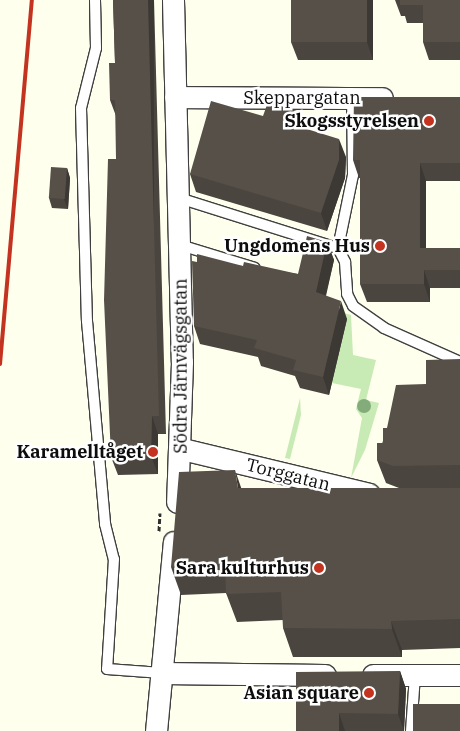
<!DOCTYPE html>
<meta charset="utf-8">
<style>
body{margin:0}
#map{position:relative;width:460px;height:731px;overflow:hidden;background:#ffffed;font-family:"IBM Plex Serif",serif}
div>[style]{position:absolute}
.green>*{inset:0;background:#c8ebb5}
.path>*{height:3px;margin-top:-1.5px;transform-origin:0;background:repeating-linear-gradient(90deg,#2f2f2f 0 5px,transparent 0 7.5px)}
.roads{filter:drop-shadow(1px 0 #404040) drop-shadow(-1px 0 #404040) drop-shadow(0 1px #404040) drop-shadow(0 -1px #404040)}
.lane>*{height:10px;margin:-5px;padding:0 5px;transform-origin:5px;border-radius:5px;background:#fff}
.street>*{height:21px;margin:-10.5px;padding:0 10.5px;transform-origin:10.5px;border-radius:10.5px;background:#fff}
.rail>*{height:4px;margin:-2px;padding:0 2px;transform-origin:2px;border-radius:2px;background:#c33320}
.trees>*{width:14px;height:14px;margin:-7px;border-radius:50%;background:#83ac7a}
.wall>*{inset:0;background:#4a453f}
.shaded-wall>*{inset:0;background:#3c3833;transform-origin:0 0}
.building>*{inset:0;background:#565049;transform-origin:0 0}
.dots>*{width:14px;height:14px;translate:-50% -50%;box-sizing:border-box;border:2px solid #fff;border-radius:50%}
span{translate:-50% -50%;white-space:nowrap;text-align:center;line-height:1.15;-webkit-text-stroke:5px #fff;paint-order:stroke}
.street-label{font-size:18px;color:#0d0d0d}
.poi-label{font-size:18px;color:#0d0d0d;font-weight:700}
.right{translate:-100% -50%;text-align:right}
</style>
<div id="map">
<div class="green">
<i style="clip-path:polygon(323px 307px,351px 315px,353px 355px,376px 360px,366px 400px,379px 403px,365px 450px,351px 478px,362px 418px,356px 409px,361px 389px,332px 383px)"></i>
<i style="clip-path:polygon(300px 398px,301px 415px,290px 459px,285px 458px)"></i>
</div>
<div class="path">
<i style="left:159px;top:531px;width:18px;rotate:-87deg"></i>
</div>
<div class="roads">
<div class="lane">
<i style="left:95px;top:0;width:48px;rotate:88.8deg"></i>
<i style="left:96px;top:48px;width:62px;rotate:104deg"></i>
<i style="left:81px;top:108px;width:213px;rotate:88.4deg"></i>
<i style="left:87px;top:321px;width:204px;rotate:84.9deg"></i>
<i style="left:105px;top:524px;width:36px;rotate:76deg"></i>
<i style="left:114px;top:559px;width:110px;rotate:93.6deg"></i>
<i style="left:107px;top:669px;width:55px;rotate:4.2deg"></i>
<i style="left:179px;top:198px;width:167px;rotate:17.5deg"></i>
<i style="left:338px;top:248px;width:75px;rotate:-78.4deg"></i>
<i style="left:353px;top:175px;width:77px;rotate:-90.7deg"></i>
<i style="left:180px;top:245px;width:78px;rotate:17deg"></i>
<i style="left:338px;top:248px;width:16px;rotate:63deg"></i>
<i style="left:345px;top:262px;width:32px;rotate:86deg"></i>
<i style="left:347px;top:294px;width:13px;rotate:63deg"></i>
<i style="left:353px;top:306px;width:38px;rotate:35deg"></i>
<i style="left:384px;top:328px;width:83px;rotate:24.1deg"></i>
<i style="left:411px;top:731px;width:56px;rotate:-85.9deg"></i>
</div>
<div class="street">
<i style="left:173px;top:0;width:362px;rotate:88.6deg"></i>
<i style="left:182px;top:362px;width:140px;rotate:92deg"></i>
<i style="left:175px;top:97px;width:207px;rotate:0.3deg"></i>
<i style="left:182px;top:449px;width:192px;rotate:13.5deg"></i>
<i style="left:162px;top:673px;width:163px;rotate:0.7deg"></i>
<i style="left:373px;top:675px;width:87px"></i>
<i style="left:156px;top:731px;width:190px;rotate:-84.6deg"></i>
</div>
</div>
<div class="rail">
<i style="left:0;top:364px;width:365px;rotate:-85deg"></i>
</div>
<div class="trees">
<i style="left:364px;top:406px"></i>
</div>
<div class="wall">
<i style="clip-path:polygon(113px 0,154px 0,166px 434px,158px 434px,158px 474px,118px 475px,111px 457px,116px 159px,116px 116px,110px 100px,115px 63px)"></i>
<i style="clip-path:polygon(291px 0,373px 0,373px 60px,298px 60px,291px 42px)"></i>
<i style="clip-path:polygon(395px 0,460px 0,460px 60px,429px 60px,423px 42px,423px 23px,407px 23px,405px 16px,401px 16px)"></i>
<i style="clip-path:polygon(460px 97px,460px 181px,426px 181px,426px 248px,460px 248px,460px 288px,430px 288px,430px 302px,367px 302px,360px 284px,360px 178px,359px 178px,353px 160px)"></i>
<i style="clip-path:polygon(297px 111px,304px 128px,346px 157px,345px 178px,327px 231px,196px 192px,190px 174px,263px 116px)"></i>
<i style="clip-path:polygon(67px 168px,70px 178px,68px 209px,52px 208px,49px 198px)"></i>
<i style="clip-path:polygon(327px 242px,334px 260px,326px 296px,347px 319px,329px 395px,300px 388px,295px 376px,261px 366px,258px 357px,200px 344px,194px 326px,197px 262px,243px 266px,298px 274px)"></i>
<i style="clip-path:polygon(460px 359px,460px 648px,402px 650px,402px 657px,293px 657px,283px 628px,283px 620px,237px 622px,226px 593px,181px 595px,171px 567px,241px 488px,399px 488px,386px 483px,377px 460px,387px 428px,426px 384px)"></i>
<i style="clip-path:polygon(400px 671px,406px 689px,404px 731px,296px 731px)"></i>
</div>
<div class="shaded-wall">
<i style="left:148px;top:0;width:6px;height:416px"></i>
<i style="clip-path:polygon(367px 0,373px 0,373px 60px,367px 42px)"></i>
<i style="clip-path:polygon(297px 111px,304px 129px,294px 125px)"></i>
<i style="clip-path:polygon(339px 139px,346px 157px,345px 178px,327px 231px,321px 213px)"></i>
<i style="clip-path:polygon(420px 163px,426px 181px,426px 266px,420px 248px)"></i>
<i style="clip-path:polygon(67px 168px,70px 178px,68px 209px,64px 199px)"></i>
<i style="clip-path:polygon(327px 242px,334px 260px,322px 310px,316px 292px)"></i>
<i style="clip-path:polygon(424px 270px,430px 288px,430px 302px,424px 284px)"></i>
<i style="clip-path:polygon(341px 301px,347px 319px,329px 395px,323px 377px)"></i>
<i style="clip-path:polygon(152px 416px,158px 434px,158px 474px,151px 456px)"></i>
<i style="clip-path:polygon(235px 470px,245px 499px,238px 488px)"></i>
<i style="clip-path:polygon(391px 621px,402px 650px,402px 657px,392px 629px)"></i>
<i style="clip-path:polygon(400px 671px,406px 689px,404px 731px,398px 714px)"></i>
<i style="clip-path:polygon(339px 713px,345px 731px,339px 731px)"></i>
</div>
<div class="building">
<i style="clip-path:polygon(113px 0,148px 0,159px 416px,152px 416px,151px 456px,111px 457px,104px 300px,108px 159px,116px 159px,115px 100px,110px 100px,109px 63px,115px 63px)"></i>
<i style="left:291px;top:0;width:76px;height:42px"></i>
<i style="clip-path:polygon(400px 0,460px 0,460px 42px,423px 42px,423px 5px,400px 5px)"></i>
<i style="clip-path:polygon(354px 97px,460px 97px,460px 163px,420px 163px,420px 248px,460px 248px,460px 270px,424px 270px,424px 284px,360px 284px,360px 160px,353px 160px)"></i>
<i style="clip-path:polygon(211px 101px,263px 116px,268px 102px,297px 111px,294px 125px,339px 139px,339px 160px,321px 213px,190px 174px)"></i>
<i style="left:51px;top:167px;width:16px;height:31px;rotate:4deg"></i>
<i style="clip-path:polygon(307px 236px,327px 242px,316px 292px,341px 301px,323px 377px,293px 370px,296px 360px,254px 348px,257px 340px,194px 326px,192px 261px,197px 262px,197px 254px,243px 266px,244px 262px,298px 274px)"></i>
<i style="clip-path:polygon(460px 359px,460px 465px,393px 466px,377px 460px,377px 443px,383px 443px,383px 428px,387px 428px,396px 385px,426px 384px,426px 360px)"></i>
<i style="clip-path:polygon(235px 470px,238px 488px,460px 488px,460px 619px,391px 621px,392px 629px,283px 628px,281px 592px,226px 594px,225px 564px,171px 567px,179px 472px)"></i>
<i style="clip-path:polygon(400px 671px,398px 714px,339px 713px,339px 731px,296px 731px,296px 672px)"></i>
<i style="left:460px;top:704px;width:27px;height:47px;rotate:90deg"></i>
</div>
<div class="dots">
<i style="left:429px;top:121px;background:#c33320"></i>
<i style="left:380px;top:246px;background:#c33320"></i>
<i style="left:153px;top:452px;background:#c33320"></i>
<i style="left:319px;top:568px;background:#c33320"></i>
<i style="left:369px;top:693px;background:#c33320"></i>
</div>
<div class="street-label">
<span style="left:302px;top:98px">Skeppargatan</span>
<span style="left:181px;top:366px;rotate:-90deg">Södra Järnvägsgatan</span>
<span style="left:288px;top:475px;rotate:14deg">Torggatan</span>
</div>
<div class="poi-label">
<span class="right" style="left:419px;top:121px">Skogsstyrelsen</span>
<span class="right" style="left:370px;top:246px">Ungdomens Hus</span>
<span class="right" style="left:143px;top:452px">Karamelltåget</span>
<span class="right" style="left:309px;top:568px">Sara kulturhus</span>
<span class="right" style="left:359px;top:693px">Asian square</span>
</div>
</div>
